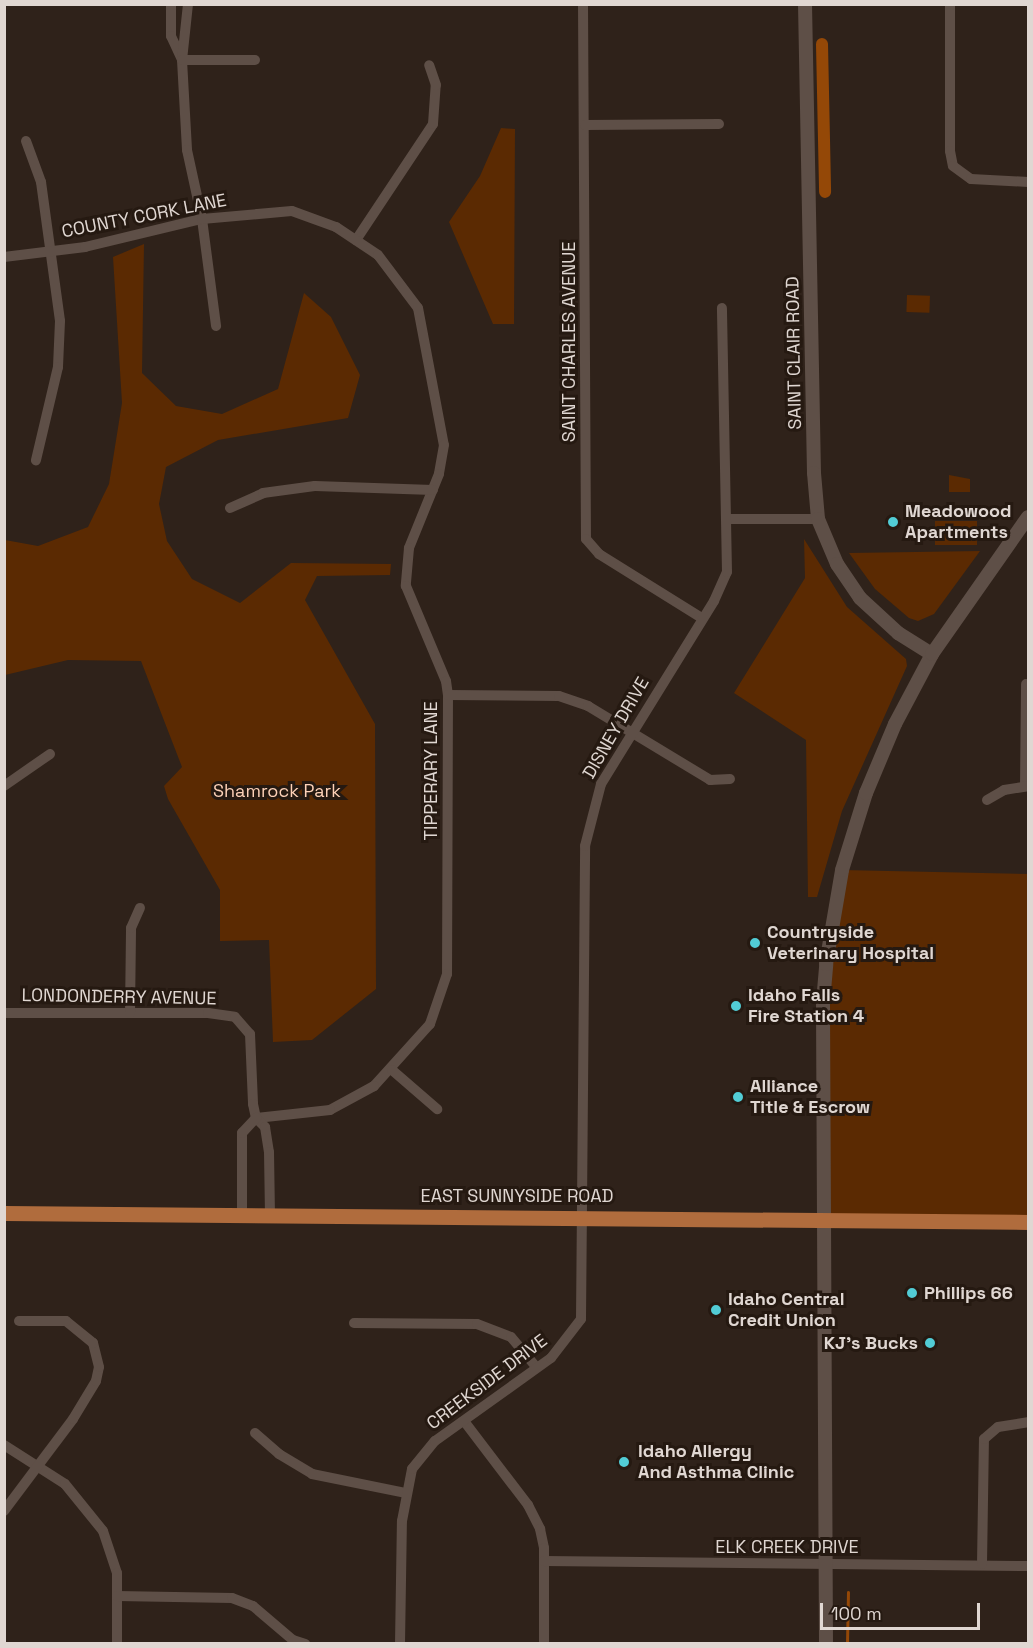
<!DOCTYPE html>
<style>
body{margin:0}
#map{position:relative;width:1033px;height:1648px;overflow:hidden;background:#2f221a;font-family:"Space Grotesk",sans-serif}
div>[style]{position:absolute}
.green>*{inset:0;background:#5b2a02;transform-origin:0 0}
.stream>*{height:3px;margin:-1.5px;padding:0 1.5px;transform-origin:1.5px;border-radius:1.5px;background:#944807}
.canal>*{height:12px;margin:-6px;padding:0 6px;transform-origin:6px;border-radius:6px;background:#944807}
.street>*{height:10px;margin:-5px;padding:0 5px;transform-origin:5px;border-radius:5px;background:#5e4f47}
.secondary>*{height:14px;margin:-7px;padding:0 7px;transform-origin:7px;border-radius:7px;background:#5e4f47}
.primary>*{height:15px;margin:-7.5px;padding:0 7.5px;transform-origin:7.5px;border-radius:7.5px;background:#b06c3d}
.dots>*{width:16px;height:16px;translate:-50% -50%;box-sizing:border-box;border:3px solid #251911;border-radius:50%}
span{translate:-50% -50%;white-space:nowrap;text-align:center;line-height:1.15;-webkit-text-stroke:6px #251911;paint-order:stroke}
.street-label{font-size:18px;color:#e0d7d2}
.poi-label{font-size:18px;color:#e0d7d2;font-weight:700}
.left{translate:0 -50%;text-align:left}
.right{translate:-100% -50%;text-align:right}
.park-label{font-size:18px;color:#fdd1b7}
.frame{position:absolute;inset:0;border:6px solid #e0d7d2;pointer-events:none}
.scale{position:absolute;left:820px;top:1603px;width:160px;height:27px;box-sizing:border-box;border:3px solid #e0d7d2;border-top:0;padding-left:8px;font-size:18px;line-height:21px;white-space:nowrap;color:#e0d7d2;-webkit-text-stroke:4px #251911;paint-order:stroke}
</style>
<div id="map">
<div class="green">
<i style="clip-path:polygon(501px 128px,515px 129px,514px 324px,493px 324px,449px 222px,480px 176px)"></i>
<i style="clip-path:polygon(144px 244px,142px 373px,176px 406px,222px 414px,278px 389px,304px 293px,331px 317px,360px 375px,348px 418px,218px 440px,166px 467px,159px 504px,167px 541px,192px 579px,240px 603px,291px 563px,391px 564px,390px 575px,317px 576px,305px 600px,375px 724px,376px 989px,312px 1040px,273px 1042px,269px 940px,220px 941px,220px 890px,168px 799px,164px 786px,182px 767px,141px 661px,68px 660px,5px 675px,5px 540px,38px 546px,88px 527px,109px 484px,122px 403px,113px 257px)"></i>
<i style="left:907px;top:295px;width:23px;height:17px;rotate:2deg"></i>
<i style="clip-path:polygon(949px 475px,970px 479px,970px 492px,949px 492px)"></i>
<i style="left:977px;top:521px;width:24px;height:42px;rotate:90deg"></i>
<i style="clip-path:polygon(804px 539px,847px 607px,906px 659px,907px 666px,842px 811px,817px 897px,808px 897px,806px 740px,734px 693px,805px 578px)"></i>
<i style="clip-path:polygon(980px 551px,934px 614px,918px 621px,909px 618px,875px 589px,849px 553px)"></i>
<i style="clip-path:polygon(842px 870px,1028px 874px,1028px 1222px,823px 1219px,825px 974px)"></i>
</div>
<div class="stream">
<i style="left:847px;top:1644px;width:52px;rotate:-88.9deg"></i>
</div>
<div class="canal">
<i style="left:822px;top:44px;width:148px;rotate:88.8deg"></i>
</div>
<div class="street">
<i style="left:171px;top:4px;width:32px;rotate:90deg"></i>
<i style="left:171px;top:36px;width:26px;rotate:65deg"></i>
<i style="left:182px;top:60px;width:90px;rotate:86.8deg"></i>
<i style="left:187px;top:150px;width:71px;rotate:77.7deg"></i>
<i style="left:202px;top:219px;width:108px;rotate:82.5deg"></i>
<i style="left:188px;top:4px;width:56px;rotate:96.1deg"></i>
<i style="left:182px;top:60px;width:73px"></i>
<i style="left:583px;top:4px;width:535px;rotate:89.68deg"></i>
<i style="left:586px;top:539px;width:20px;rotate:49deg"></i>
<i style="left:599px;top:554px;width:121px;rotate:31.9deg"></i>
<i style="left:950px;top:4px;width:147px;rotate:90deg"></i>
<i style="left:950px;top:151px;width:15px;rotate:79deg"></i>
<i style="left:953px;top:166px;width:22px;rotate:36deg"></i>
<i style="left:971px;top:179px;width:57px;rotate:3deg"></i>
<i style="left:585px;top:125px;width:134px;rotate:-0.4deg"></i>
<i style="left:26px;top:141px;width:44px;rotate:69.9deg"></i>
<i style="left:41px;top:182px;width:140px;rotate:82.2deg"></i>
<i style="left:60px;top:321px;width:46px;rotate:92.5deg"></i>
<i style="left:58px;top:367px;width:96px;rotate:103.3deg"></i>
<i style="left:356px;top:240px;width:139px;rotate:-56.4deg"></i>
<i style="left:433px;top:124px;width:39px;rotate:-86deg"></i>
<i style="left:436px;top:85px;width:21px;rotate:-109deg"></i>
<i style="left:4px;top:257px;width:82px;rotate:-7deg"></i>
<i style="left:85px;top:247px;width:120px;rotate:-13.5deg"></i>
<i style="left:202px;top:219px;width:90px;rotate:-5.1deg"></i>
<i style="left:292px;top:211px;width:47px;rotate:20deg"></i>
<i style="left:336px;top:227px;width:50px;rotate:33.7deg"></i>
<i style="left:378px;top:255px;width:66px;rotate:53deg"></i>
<i style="left:418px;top:308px;width:139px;rotate:79.3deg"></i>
<i style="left:444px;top:445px;width:29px;rotate:100deg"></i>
<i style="left:439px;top:474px;width:80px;rotate:112.1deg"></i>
<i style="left:409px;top:548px;width:38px;rotate:95deg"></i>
<i style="left:406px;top:586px;width:103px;rotate:67.2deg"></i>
<i style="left:446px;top:681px;width:14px;rotate:82deg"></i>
<i style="left:448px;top:695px;width:279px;rotate:90.2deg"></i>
<i style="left:447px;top:974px;width:53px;rotate:108.8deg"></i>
<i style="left:430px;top:1024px;width:84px;rotate:132.1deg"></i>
<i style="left:374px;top:1086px;width:50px;rotate:151.4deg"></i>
<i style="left:330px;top:1110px;width:74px;rotate:173.8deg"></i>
<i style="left:230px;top:508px;width:36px;rotate:-24deg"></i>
<i style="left:263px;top:493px;width:52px;rotate:-7.7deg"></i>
<i style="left:315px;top:486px;width:118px;rotate:1.9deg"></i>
<i style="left:728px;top:519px;width:90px"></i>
<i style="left:448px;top:695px;width:111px;rotate:0.5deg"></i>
<i style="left:559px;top:696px;width:31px;rotate:19deg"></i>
<i style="left:588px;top:706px;width:143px;rotate:31.2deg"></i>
<i style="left:710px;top:780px;width:20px;rotate:-3deg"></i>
<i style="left:4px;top:786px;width:56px;rotate:-34.8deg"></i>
<i style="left:1025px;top:786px;width:102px;rotate:-89.4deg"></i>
<i style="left:987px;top:800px;width:20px;rotate:-30deg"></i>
<i style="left:1004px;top:790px;width:24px;rotate:-9deg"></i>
<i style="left:4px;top:1013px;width:204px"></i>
<i style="left:208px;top:1013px;width:27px;rotate:8deg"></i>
<i style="left:235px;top:1017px;width:23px;rotate:49deg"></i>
<i style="left:250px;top:1034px;width:70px;rotate:87.5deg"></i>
<i style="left:253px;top:1104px;width:14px;rotate:78deg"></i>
<i style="left:256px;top:1118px;width:13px;rotate:45deg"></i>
<i style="left:265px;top:1127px;width:25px;rotate:81deg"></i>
<i style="left:269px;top:1152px;width:62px;rotate:89.1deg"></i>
<i style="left:130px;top:1013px;width:85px;rotate:-89.3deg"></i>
<i style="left:131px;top:928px;width:22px;rotate:-66deg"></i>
<i style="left:392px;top:1070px;width:60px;rotate:40.9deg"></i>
<i style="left:242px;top:1213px;width:80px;rotate:-90deg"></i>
<i style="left:242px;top:1133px;width:21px;rotate:-47deg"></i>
<i style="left:354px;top:1323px;width:123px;rotate:0.5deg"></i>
<i style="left:477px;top:1324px;width:36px;rotate:21deg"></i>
<i style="left:511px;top:1337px;width:39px;rotate:50deg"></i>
<i style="left:464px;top:1421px;width:106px;rotate:52.7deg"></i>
<i style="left:528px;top:1505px;width:27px;rotate:63deg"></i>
<i style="left:540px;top:1529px;width:19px;rotate:78deg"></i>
<i style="left:544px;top:1548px;width:96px;rotate:90deg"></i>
<i style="left:255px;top:1433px;width:32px;rotate:41deg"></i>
<i style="left:279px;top:1454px;width:39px;rotate:31deg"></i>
<i style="left:312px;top:1474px;width:95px;rotate:11.5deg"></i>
<i style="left:4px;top:1445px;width:72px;rotate:32.6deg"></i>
<i style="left:65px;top:1484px;width:60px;rotate:51deg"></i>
<i style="left:103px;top:1531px;width:44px;rotate:71.6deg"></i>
<i style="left:117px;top:1573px;width:71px;rotate:90deg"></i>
<i style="left:4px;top:1511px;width:115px;rotate:-53.1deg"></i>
<i style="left:73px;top:1419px;width:44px;rotate:-58.8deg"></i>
<i style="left:96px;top:1381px;width:14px;rotate:-78deg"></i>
<i style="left:99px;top:1367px;width:25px;rotate:-104deg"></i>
<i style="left:93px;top:1343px;width:35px;rotate:-141deg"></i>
<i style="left:66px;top:1321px;width:47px;rotate:180deg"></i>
<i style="left:544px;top:1561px;width:484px;rotate:0.6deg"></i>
<i style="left:982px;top:1564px;width:125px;rotate:-89.1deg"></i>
<i style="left:984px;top:1439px;width:18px;rotate:-41deg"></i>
<i style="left:998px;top:1427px;width:30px;rotate:-9deg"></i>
<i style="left:117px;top:1596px;width:115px;rotate:1deg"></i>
<i style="left:232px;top:1598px;width:22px;rotate:21deg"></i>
<i style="left:253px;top:1606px;width:52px;rotate:40.4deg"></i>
<i style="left:293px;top:1640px;width:13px;rotate:18deg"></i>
<i style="left:400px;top:1644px;width:123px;rotate:-89.1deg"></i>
<i style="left:402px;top:1521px;width:53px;rotate:-79.1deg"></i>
<i style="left:412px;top:1469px;width:36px;rotate:-51deg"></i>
<i style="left:435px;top:1441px;width:143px;rotate:-35.6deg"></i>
<i style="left:551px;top:1358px;width:49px;rotate:-52.4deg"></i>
<i style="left:581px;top:1319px;width:473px;rotate:-89.5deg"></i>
<i style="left:585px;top:846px;width:64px;rotate:-75.5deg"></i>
<i style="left:601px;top:784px;width:215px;rotate:-58.3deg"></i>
<i style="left:714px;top:601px;width:32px;rotate:-66deg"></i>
<i style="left:727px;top:572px;width:264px;rotate:-91.1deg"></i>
</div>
<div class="secondary">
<i style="left:805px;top:4px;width:469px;rotate:88.9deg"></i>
<i style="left:814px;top:473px;width:46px;rotate:85deg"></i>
<i style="left:818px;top:519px;width:49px;rotate:67.1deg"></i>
<i style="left:837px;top:564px;width:41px;rotate:55.9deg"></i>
<i style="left:860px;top:598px;width:52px;rotate:42.6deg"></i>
<i style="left:898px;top:633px;width:40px;rotate:32deg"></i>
<i style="left:826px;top:1644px;width:642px;rotate:-90.27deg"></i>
<i style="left:823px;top:1002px;width:38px;rotate:-85deg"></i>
<i style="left:826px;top:964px;width:95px;rotate:-80.3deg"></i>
<i style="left:842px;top:870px;width:81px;rotate:-72.7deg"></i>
<i style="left:866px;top:793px;width:75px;rotate:-67.2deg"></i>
<i style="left:895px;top:724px;width:79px;rotate:-62.1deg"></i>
<i style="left:932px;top:654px;width:167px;rotate:-55deg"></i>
</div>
<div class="primary">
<i style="left:4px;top:1213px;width:1024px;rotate:0.5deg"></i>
</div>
<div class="dots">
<i style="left:893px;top:522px;background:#52ccd5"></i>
<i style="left:755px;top:943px;background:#52ccd5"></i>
<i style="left:736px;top:1006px;background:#52ccd5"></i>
<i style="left:738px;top:1097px;background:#52ccd5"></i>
<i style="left:912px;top:1293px;background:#52ccd5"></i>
<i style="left:716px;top:1310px;background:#52ccd5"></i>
<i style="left:930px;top:1343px;background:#52ccd5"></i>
<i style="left:624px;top:1462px;background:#52ccd5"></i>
</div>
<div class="street-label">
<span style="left:144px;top:216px;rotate:-11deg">COUNTY CORK LANE</span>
<span style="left:569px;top:342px;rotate:-90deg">SAINT CHARLES AVENUE</span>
<span style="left:794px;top:353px;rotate:-91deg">SAINT CLAIR ROAD</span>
<span style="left:616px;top:728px;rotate:-60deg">DISNEY DRIVE</span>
<span style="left:431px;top:771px;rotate:-90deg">TIPPERARY LANE</span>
<span style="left:119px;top:997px;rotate:1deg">LONDONDERRY AVENUE</span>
<span style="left:517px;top:1196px">EAST SUNNYSIDE ROAD</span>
<span style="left:487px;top:1382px;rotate:-37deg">CREEKSIDE DRIVE</span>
<span style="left:787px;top:1547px">ELK CREEK DRIVE</span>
</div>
<div class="poi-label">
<span class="left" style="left:905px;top:522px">Meadowood<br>Apartments</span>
<span class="left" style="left:767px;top:943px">Countryside<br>Veterinary Hospital</span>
<span class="left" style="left:748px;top:1006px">Idaho Falls<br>Fire Station 4</span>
<span class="left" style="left:750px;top:1097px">Alliance<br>Title &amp; Escrow</span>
<span class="left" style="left:924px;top:1293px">Phillips 66</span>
<span class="left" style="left:728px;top:1310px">Idaho Central<br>Credit Union</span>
<span class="right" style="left:918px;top:1343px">KJ's Bucks</span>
<span class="left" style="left:638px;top:1462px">Idaho Allergy<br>And Asthma Clinic</span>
</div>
<div class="park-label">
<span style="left:277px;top:791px">Shamrock Park</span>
</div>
<div class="frame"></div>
<div class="scale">100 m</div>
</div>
